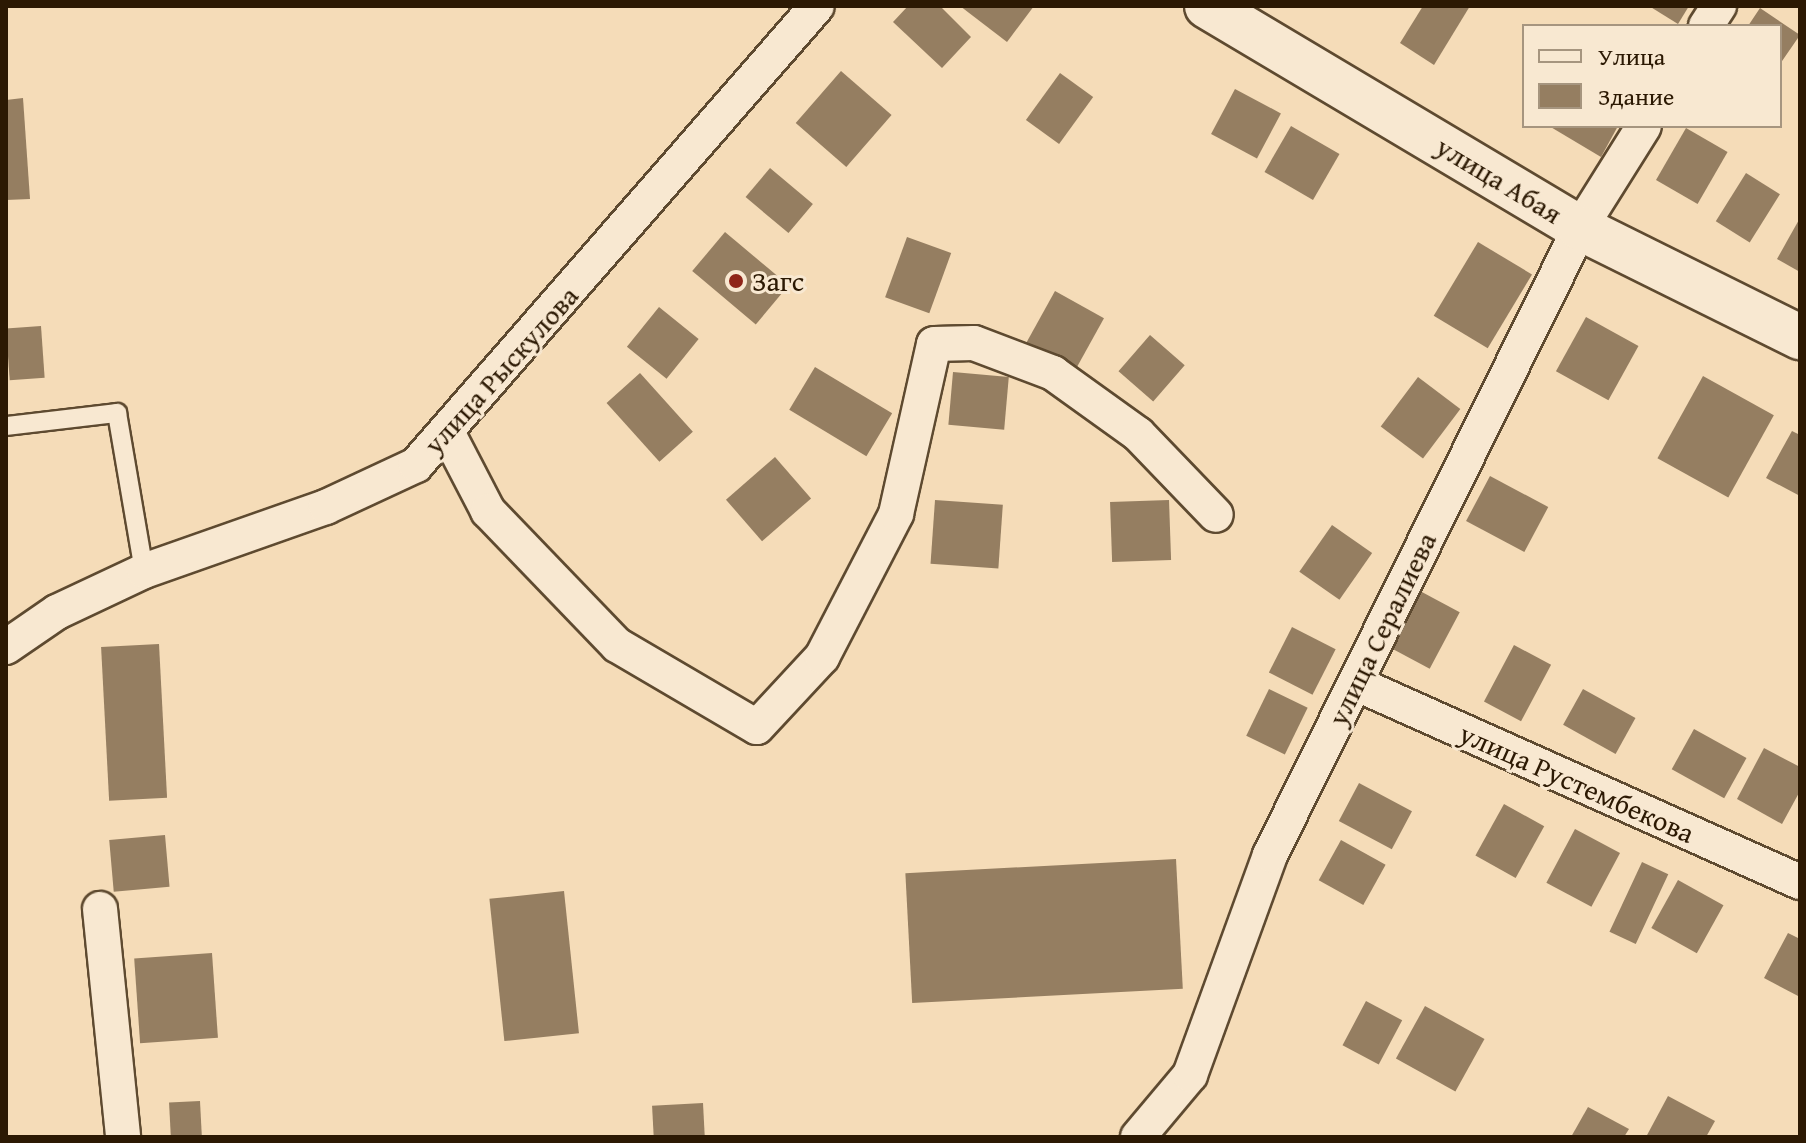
<!DOCTYPE html>
<meta charset="utf-8">
<style>
body{margin:0}
#map{position:relative;width:1806px;height:1143px;overflow:hidden;background:#f5dcb8;font-family:"Gentium Book Plus",serif}
div>[style]{position:absolute}
.building>*{inset:0;background:#957e61;transform-origin:0 0}
.roads{filter:drop-shadow(2px 0 #5e4a30) drop-shadow(-2px 0 #5e4a30) drop-shadow(0 2px #5e4a30) drop-shadow(0 -2px #5e4a30)}
.service>*{height:18px;margin:-9px;padding:0 9px;transform-origin:9px;border-radius:9px;background:#f8e8d1}
.minor>*{height:34px;margin:-17px;padding:0 17px;transform-origin:17px;border-radius:17px;background:#f8e8d1}
.tertiary>*{height:44px;margin:-22px;padding:0 22px;transform-origin:22px;border-radius:22px;background:#f8e8d1}
.dots>*{width:22px;height:22px;translate:-50% -50%;box-sizing:border-box;border:4px solid #f8e8d1;border-radius:50%}
span{translate:-50% -50%;white-space:nowrap;text-align:center;line-height:1.15;-webkit-text-stroke:6px #f8e8d1;paint-order:stroke}
.street-label{font-size:28px;color:#2c1903}
.poi-label{font-size:28px;color:#2c1903}
.left{translate:0 -50%;text-align:left}
.frame{position:absolute;inset:0;border:8px solid #2c1903;pointer-events:none}
.legend{position:absolute;left:1522px;top:24px;width:260px;height:104px;box-sizing:border-box;background:#f8e8d1;border:2px solid #a6957f;margin:0;padding:10px 14px;list-style:none;font-size:24px;color:#2c1903}
.legend li{display:flex;align-items:center;gap:16px;height:40px}
.legend b{width:40px;border:2px solid #a6957f}
</style>
<div id="map">
<div class="building">
<i style="clip-path:polygon(908px 6px,940px 6px,971px 37px,942px 68px,893px 22px)"></i>
<i style="clip-path:polygon(960px 6px,1034px 6px,1007px 42px)"></i>
<i style="clip-path:polygon(1423px 6px,1470px 6px,1434px 65px,1400px 43px)"></i>
<i style="clip-path:polygon(1649px 6px,1689px 6px,1678px 24px)"></i>
<i style="clip-path:polygon(1760px 8px,1800px 35px,1780px 64px,1780px 26px,1748px 26px)"></i>
<i style="left:841px;top:71px;width:67px;height:69px;rotate:41deg"></i>
<i style="left:1060px;top:73px;width:41px;height:58px;rotate:36deg"></i>
<i style="left:1235px;top:89px;width:52px;height:51px;rotate:28deg"></i>
<i style="clip-path:polygon(23px 98px,30px 199px,6px 200px,6px 100px)"></i>
<i style="left:1291px;top:126px;width:56px;height:53px;rotate:30deg"></i>
<i style="clip-path:polygon(1549px 126px,1618px 126px,1601px 157px)"></i>
<i style="left:1686px;top:128px;width:48px;height:60px;rotate:30deg"></i>
<i style="left:770px;top:168px;width:56px;height:38px;rotate:40deg"></i>
<i style="left:1746px;top:173px;width:40px;height:57px;rotate:32deg"></i>
<i style="clip-path:polygon(1800px 218px,1800px 272px,1777px 259px)"></i>
<i style="left:725px;top:232px;width:83px;height:51px;rotate:40deg"></i>
<i style="left:907px;top:237px;width:47px;height:64px;rotate:20deg"></i>
<i style="left:1478px;top:242px;width:63px;height:86px;rotate:31deg"></i>
<i style="left:1055px;top:291px;width:56px;height:60px;rotate:29deg"></i>
<i style="left:659px;top:307px;width:51px;height:51px;rotate:39deg"></i>
<i style="left:1586px;top:317px;width:60px;height:62px;rotate:29deg"></i>
<i style="left:41px;top:326px;width:52px;height:35px;rotate:86deg"></i>
<i style="left:1150px;top:335px;width:46px;height:48px;rotate:41deg"></i>
<i style="left:815px;top:367px;width:90px;height:50px;rotate:31deg"></i>
<i style="left:953px;top:372px;width:56px;height:53px;rotate:5deg"></i>
<i style="left:640px;top:373px;width:79px;height:45px;rotate:48deg"></i>
<i style="left:1703px;top:376px;width:81px;height:94px;rotate:29deg"></i>
<i style="left:1418px;top:377px;width:53px;height:62px;rotate:37deg"></i>
<i style="clip-path:polygon(1792px 431px,1800px 435px,1800px 496px,1766px 478px)"></i>
<i style="left:775px;top:457px;width:55px;height:65px;rotate:49deg"></i>
<i style="left:1490px;top:476px;width:66px;height:51px;rotate:28deg"></i>
<i style="left:935px;top:500px;width:68px;height:64px;rotate:4deg"></i>
<i style="left:1169px;top:500px;width:60px;height:59px;rotate:88deg"></i>
<i style="left:1332px;top:525px;width:49px;height:57px;rotate:35deg"></i>
<i style="left:1420px;top:591px;width:45px;height:64px;rotate:28deg"></i>
<i style="left:1292px;top:627px;width:49px;height:51px;rotate:27deg"></i>
<i style="left:159px;top:644px;width:154px;height:58px;rotate:87deg"></i>
<i style="left:1514px;top:645px;width:42px;height:64px;rotate:28deg"></i>
<i style="left:1269px;top:689px;width:43px;height:52px;rotate:26deg"></i>
<i style="left:1583px;top:689px;width:60px;height:41px;rotate:29deg"></i>
<i style="left:1694px;top:729px;width:60px;height:46px;rotate:29deg"></i>
<i style="clip-path:polygon(1764px 748px,1800px 767px,1800px 791px,1782px 824px,1737px 799px)"></i>
<i style="left:1359px;top:783px;width:60px;height:43px;rotate:28deg"></i>
<i style="left:1504px;top:804px;width:46px;height:59px;rotate:29deg"></i>
<i style="left:1575px;top:829px;width:51px;height:61px;rotate:28deg"></i>
<i style="left:165px;top:835px;width:52px;height:56px;rotate:85deg"></i>
<i style="left:1341px;top:840px;width:51px;height:46px;rotate:29deg"></i>
<i style="left:1176px;top:859px;width:130px;height:271px;rotate:87deg"></i>
<i style="left:1642px;top:862px;width:29px;height:77px;rotate:25deg"></i>
<i style="left:1678px;top:880px;width:52px;height:55px;rotate:29deg"></i>
<i style="left:564px;top:891px;width:143px;height:75px;rotate:84deg"></i>
<i style="clip-path:polygon(1788px 933px,1800px 939px,1800px 997px,1764px 978px)"></i>
<i style="left:212px;top:953px;width:85px;height:78px;rotate:86deg"></i>
<i style="left:1366px;top:1001px;width:41px;height:50px;rotate:28deg"></i>
<i style="left:1425px;top:1006px;width:68px;height:60px;rotate:29deg"></i>
<i style="clip-path:polygon(1668px 1096px,1715px 1121px,1706px 1137px,1646px 1137px)"></i>
<i style="left:200px;top:1101px;width:36px;height:31px;rotate:87deg"></i>
<i style="left:703px;top:1103px;width:34px;height:51px;rotate:87deg"></i>
<i style="clip-path:polygon(1588px 1107px,1629px 1129px,1624px 1137px,1571px 1137px)"></i>
</div>
<div class="roads">
<div class="service">
<i style="left:6px;top:426px;width:112px;rotate:-6.7deg"></i>
<i style="left:117px;top:413px;width:160px;rotate:80.3deg"></i>
</div>
<div class="minor">
<i style="left:1706px;top:26px;width:24px;rotate:-57deg"></i>
<i style="left:448px;top:434px;width:87px;rotate:62.5deg"></i>
<i style="left:488px;top:511px;width:186px;rotate:46.1deg"></i>
<i style="left:617px;top:645px;width:162px;rotate:30.4deg"></i>
<i style="left:757px;top:727px;width:96px;rotate:-47.1deg"></i>
<i style="left:822px;top:657px;width:161px;rotate:-62.6deg"></i>
<i style="left:896px;top:514px;width:174px;rotate:-77.4deg"></i>
<i style="left:934px;top:344px;width:40px;rotate:-1.4deg"></i>
<i style="left:974px;top:343px;width:85px;rotate:20.8deg"></i>
<i style="left:1053px;top:373px;width:105px;rotate:35.7deg"></i>
<i style="left:1138px;top:434px;width:112px;rotate:46.1deg"></i>
<i style="left:6px;top:647px;width:62px;rotate:-34.5deg"></i>
<i style="left:57px;top:612px;width:96px;rotate:-25.2deg"></i>
<i style="left:144px;top:571px;width:193px;rotate:-19.4deg"></i>
<i style="left:326px;top:507px;width:99px;rotate:-25deg"></i>
<i style="left:416px;top:465px;width:609px;rotate:-48.86deg"></i>
<i style="left:1355px;top:683px;width:487px;rotate:24.1deg"></i>
<i style="left:100px;top:909px;width:229px;rotate:84.2deg"></i>
<i style="left:1138px;top:1137px;width:81px;rotate:-50deg"></i>
<i style="left:1190px;top:1075px;width:234px;rotate:-70deg"></i>
<i style="left:1270px;top:855px;width:699px;rotate:-63.69deg"></i>
<i style="left:1580px;top:228px;width:120px;rotate:-57.9deg"></i>
</div>
<div class="tertiary">
<i style="left:1207px;top:6px;width:434px;rotate:30.8deg"></i>
<i style="left:1580px;top:228px;width:246px;rotate:26.4deg"></i>
</div>
</div>
<div class="dots">
<i style="left:736px;top:281px;background:#8f2418"></i>
</div>
<div class="street-label">
<span style="left:1499px;top:180px;rotate:31deg">улица Абая</span>
<span style="left:501px;top:370px;rotate:-48deg">улица Рыскулова</span>
<span style="left:1382px;top:629px;rotate:-64deg">улица Сералиева</span>
<span style="left:1577px;top:783px;rotate:24deg">улица Рустембекова</span>
</div>
<div class="poi-label">
<span class="left" style="left:752px;top:281px">Загс</span>
</div>
<div class="frame"></div>
<ul class="legend">
<li><b style="height:10px;background:#f8e8d1"></b>Улица</li>
<li><b style="height:22px;background:#957e61"></b>Здание</li>
</ul>
</div>
